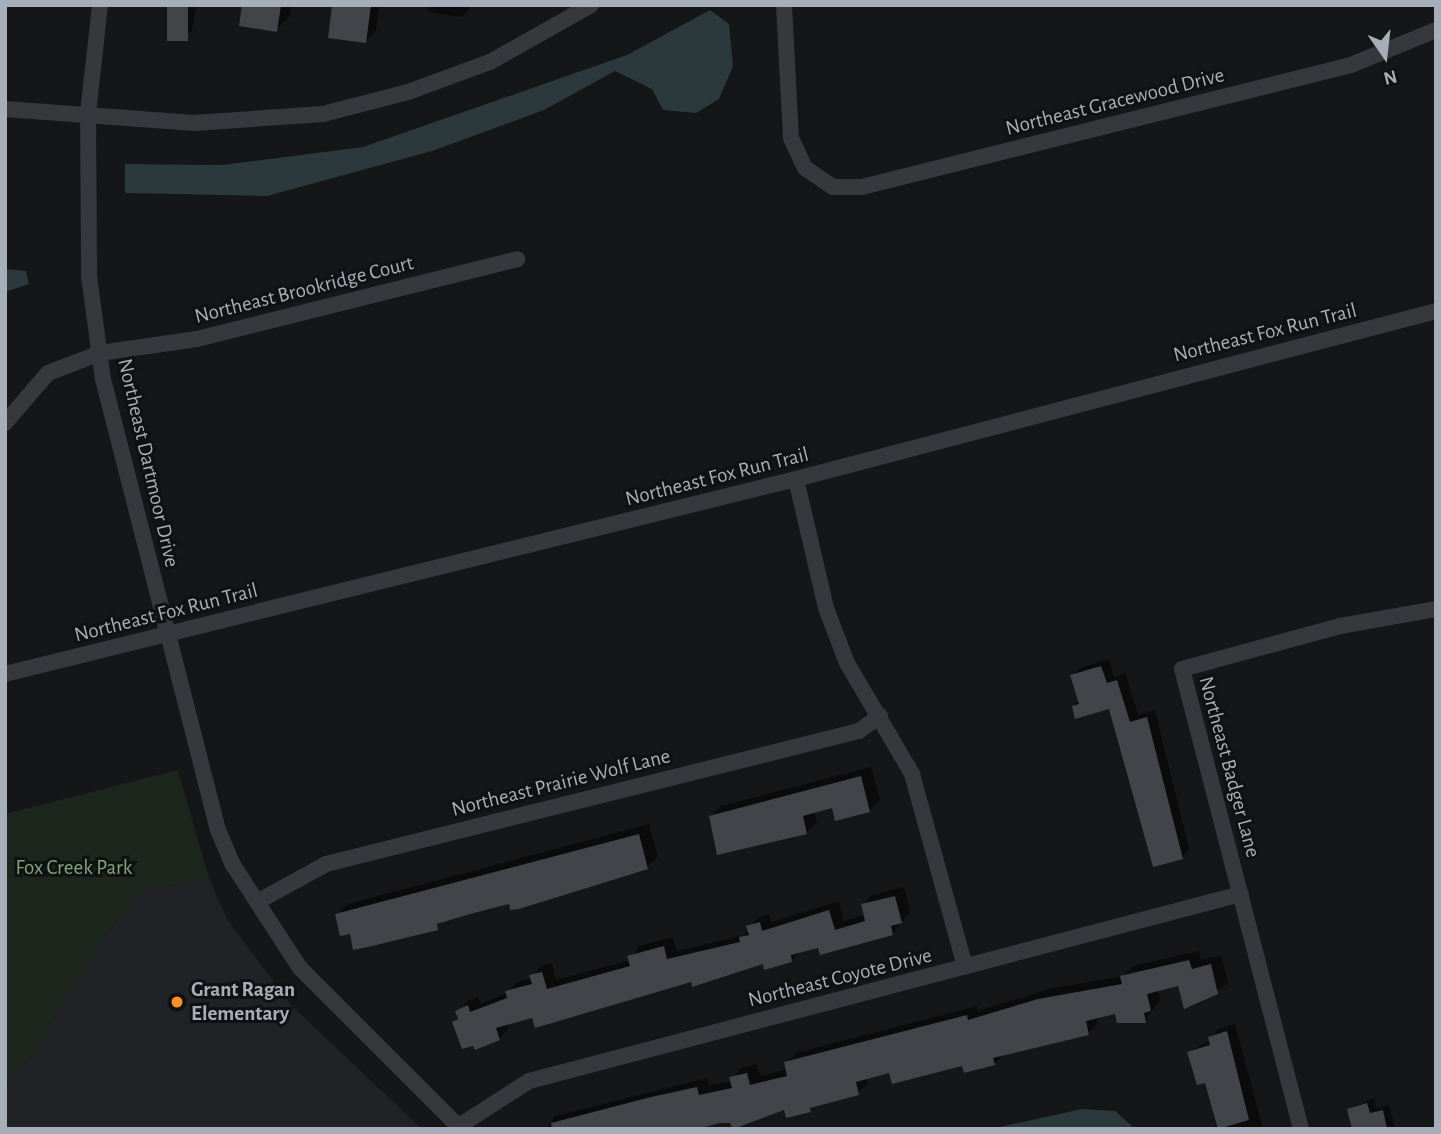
<!DOCTYPE html>
<style>
body{margin:0}
#map{position:relative;width:1441px;height:1134px;overflow:hidden;background:#151618;font-family:"Alegreya Sans",sans-serif}
div>[style]{position:absolute}
.built>*{inset:0;background:#212225}
.green>*{inset:0;background:#1d261d}
.water>*{inset:0;background:#2b383c}
.shadow>*{inset:0;background:#0007}
.building>*{inset:0;background:#414448;transform-origin:0 0}
.street>*{height:16px;margin:-8px;padding:0 8px;transform-origin:8px;border-radius:8px;background:#36383d}
.dots>*{width:19px;height:19px;translate:-50% -50%;box-sizing:border-box;border:4px solid #101113;border-radius:50%}
span{translate:-50% -50%;white-space:nowrap;text-align:center;line-height:1.15;-webkit-text-stroke:6px #101113;paint-order:stroke}
.street-label{font-size:21px;color:#a6afb9}
.park-label{font-size:21px;color:#81a57c}
.poi-label{font-size:21px;color:#a6afb9;font-weight:700}
.left{translate:0 -50%;text-align:left}
.frame{position:absolute;inset:0;border:7px solid #a6afb9;pointer-events:none}
.north{position:absolute;left:1350px;top:21px;width:70px;height:70px;-webkit-text-stroke:5px #101113;paint-order:stroke;rotate:166deg;font-size:19px;font-weight:700;line-height:28px;text-align:center;color:#a6afb9}
.north::after{content:'';display:block;margin:auto;width:24px;height:32px;background:#a6afb9;clip-path:polygon(50% 0,100% 100%,50% 72%,0 100%)}
</style>
<div id="map">
<div class="built">
<i style="clip-path:polygon(209px 878px,227px 919px,291px 1005px,422px 1129px,5px 1129px,5px 1086px,28px 1061px,100px 942px,142px 891px)"></i>
</div>
<div class="green">
<i style="clip-path:polygon(178px 770px,209px 878px,142px 891px,100px 942px,28px 1061px,5px 1086px,5px 814px)"></i>
</div>
<div class="water">
<i style="clip-path:polygon(710px 10px,729px 24px,733px 66px,719px 99px,696px 113px,663px 110px,652px 89px,615px 71px,544px 110px,432px 151px,267px 196px,125px 193px,125px 164px,222px 165px,363px 147px,627px 55px)"></i>
<i style="clip-path:polygon(5px 269px,26px 271px,29px 284px,5px 292px)"></i>
<i style="clip-path:polygon(1082px 1109px,1115px 1111px,1135px 1129px,991px 1129px)"></i>
</div>
<div class="shadow">
<i style="clip-path:polygon(168px 5px,196px 5px,192px 30px,182px 41px)"></i>
<i style="clip-path:polygon(244px 5px,292px 5px,290px 16px,276px 30px)"></i>
<i style="clip-path:polygon(334px 5px,379px 5px,376px 31px,365px 41px)"></i>
<i style="clip-path:polygon(429px 5px,472px 5px,462px 17px,428px 12px)"></i>
<i style="clip-path:polygon(1109px 659px,1114px 677px,1125px 673px,1138px 715px,1155px 710px,1189px 849px,1182px 857px,1110px 707px,1074px 706px,1080px 700px,1072px 676px,1080px 668px)"></i>
<i style="clip-path:polygon(871px 767px,880px 800px,869px 811px,833px 806px,814px 811px,817px 822px,806px 833px,711px 817px,721px 806px)"></i>
<i style="clip-path:polygon(649px 824px,658px 857px,647px 867px,469px 912px,411px 934px,351px 932px,337px 914px,348px 904px)"></i>
<i style="clip-path:polygon(904px 887px,910px 912px,893px 933px,819px 946px,802px 950px,792px 960px,764px 962px,534px 1016px,507px 1023px,509px 1028px,500px 1038px,475px 1047px,454px 1022px,467px 1001px,478px 997px,480px 1004px,507px 993px,517px 982px,532px 978px,541px 966px,552px 963px,556px 980px,630px 960px,639px 946px,673px 937px,677px 951px,744px 935px,758px 917px,769px 914px,771px 922px,839px 901px,844px 921px,865px 915px,863px 904px,872px 895px)"></i>
<i style="clip-path:polygon(1199px 951px,1201px 960px,1221px 955px,1228px 983px,1199px 1004px,1185px 1007px,1180px 984px,1158px 989px,1160px 1000px,1145px 1021px,1116px 1012px,1097px 1016px,1098px 1023px,1088px 1034px,1004px 1054px,994px 1064px,891px 1071px,867px 1077px,868px 1083px,858px 1093px,816px 1104px,810px 1110px,785px 1107px,695px 1129px,546px 1129px,555px 1116px,707px 1078px,709px 1086px,732px 1081px,741px 1068px,757px 1064px,760px 1076px,787px 1069px,786px 1063px,796px 1053px,977px 1006px,978px 1011px,1049px 989px,1123px 976px,1133px 966px)"></i>
<i style="clip-path:polygon(1235px 1024px,1263px 1129px,1220px 1129px,1206px 1080px,1189px 1052px,1211px 1040px,1218px 1029px)"></i>
<i style="clip-path:polygon(1374px 1098px,1376px 1108px,1389px 1105px,1395px 1129px,1354px 1129px,1349px 1109px)"></i>
</div>
<div class="building">
<i style="left:167px;top:5px;width:21px;height:36px"></i>
<i style="clip-path:polygon(242px 5px,281px 5px,277px 32px,239px 26px)"></i>
<i style="clip-path:polygon(332px 5px,371px 5px,366px 43px,328px 38px)"></i>
<i style="clip-path:polygon(1101px 666px,1107px 683px,1117px 680px,1130px 722px,1147px 717px,1183px 859px,1153px 867px,1109px 709px,1075px 719px,1072px 706px,1079px 704px,1070px 675px)"></i>
<i style="clip-path:polygon(861px 776px,870px 812px,835px 821px,832px 808px,803px 816px,807px 834px,717px 855px,709px 816px)"></i>
<i style="clip-path:polygon(639px 834px,648px 869px,519px 909px,510px 910px,509px 904px,470px 914px,437px 924px,438px 930px,372px 946px,353px 950px,350px 934px,340px 936px,335px 914px)"></i>
<i style="clip-path:polygon(895px 896px,902px 923px,891px 926px,893px 935px,820px 955px,818px 948px,791px 955px,792px 962px,764px 970px,763px 964px,692px 987px,691px 982px,535px 1028px,532px 1018px,496px 1028px,500px 1040px,475px 1050px,473px 1046px,462px 1049px,452px 1022px,458px 1019px,455px 1011px,468px 1005px,470px 1012px,507px 998px,505px 991px,532px 984px,529px 975px,542px 972px,547px 989px,630px 966px,627px 956px,664px 946px,667px 959px,740px 942px,739px 937px,749px 935px,746px 926px,760px 922px,762px 931px,829px 910px,835px 930px,865px 921px,861px 904px)"></i>
<i style="clip-path:polygon(1189px 960px,1192px 969px,1211px 964px,1218px 994px,1184px 1009px,1178px 986px,1147px 994px,1151px 1011px,1144px 1013px,1146px 1023px,1117px 1023px,1115px 1014px,1086px 1021px,1089px 1035px,993px 1058px,995px 1065px,964px 1073px,962px 1066px,892px 1084px,889px 1073px,856px 1082px,859px 1095px,810px 1108px,811px 1112px,786px 1118px,784px 1110px,733px 1129px,730px 1123px,720px 1123px,696px 1129px,552px 1129px,551px 1123px,651px 1097px,697px 1087px,699px 1095px,732px 1088px,729px 1077px,747px 1073px,750px 1085px,787px 1076px,784px 1062px,967px 1015px,968px 1020px,1038px 999px,1122px 984px,1120px 976px)"></i>
<i style="clip-path:polygon(1227px 1031px,1249px 1120px,1218px 1129px,1205px 1083px,1197px 1085px,1187px 1052px,1210px 1045px,1208px 1037px)"></i>
<i style="clip-path:polygon(1367px 1103px,1370px 1113px,1383px 1110px,1387px 1129px,1352px 1129px,1347px 1109px)"></i>
</div>
<div class="street">
<i style="left:100px;top:5px;width:110px;rotate:96.3deg"></i>
<i style="left:88px;top:114px;width:162px;rotate:89.6deg"></i>
<i style="left:89px;top:276px;width:104px;rotate:82.3deg"></i>
<i style="left:103px;top:379px;width:465px;rotate:75.7deg"></i>
<i style="left:218px;top:830px;width:38px;rotate:67deg"></i>
<i style="left:233px;top:865px;width:123px;rotate:57deg"></i>
<i style="left:300px;top:968px;width:228px;rotate:45deg"></i>
<i style="left:784px;top:5px;width:133px;rotate:87deg"></i>
<i style="left:791px;top:138px;width:33px;rotate:65deg"></i>
<i style="left:805px;top:168px;width:34px;rotate:34deg"></i>
<i style="left:833px;top:187px;width:29px"></i>
<i style="left:862px;top:187px;width:504px;rotate:-14.01deg"></i>
<i style="left:1351px;top:65px;width:92px;rotate:-22.4deg"></i>
<i style="left:5px;top:109px;width:190px;rotate:4.2deg"></i>
<i style="left:194px;top:123px;width:129px;rotate:-4deg"></i>
<i style="left:323px;top:114px;width:88px;rotate:-14.5deg"></i>
<i style="left:408px;top:92px;width:87px;rotate:-20.1deg"></i>
<i style="left:490px;top:62px;width:116px;rotate:-29.4deg"></i>
<i style="left:5px;top:423px;width:66px;rotate:-49.3deg"></i>
<i style="left:48px;top:373px;width:56px;rotate:-21deg"></i>
<i style="left:100px;top:353px;width:98px;rotate:-8.2deg"></i>
<i style="left:197px;top:339px;width:330px;rotate:-14deg"></i>
<i style="left:796px;top:479px;width:132px;rotate:76.9deg"></i>
<i style="left:826px;top:608px;width:59px;rotate:69.1deg"></i>
<i style="left:847px;top:663px;width:129px;rotate:59.6deg"></i>
<i style="left:912px;top:774px;width:200px;rotate:74.6deg"></i>
<i style="left:5px;top:674px;width:815px;rotate:-13.85deg"></i>
<i style="left:796px;top:479px;width:662px;rotate:-14.71deg"></i>
<i style="left:257px;top:902px;width:79px;rotate:-28.8deg"></i>
<i style="left:326px;top:864px;width:549px;rotate:-14.01deg"></i>
<i style="left:859px;top:731px;width:26px;rotate:-36deg"></i>
<i style="left:459px;top:1126px;width:83px;rotate:-32.7deg"></i>
<i style="left:529px;top:1081px;width:736px;rotate:-14.72deg"></i>
<i style="left:1301px;top:1129px;width:475px;rotate:-104.5deg"></i>
<i style="left:1182px;top:669px;width:164px;rotate:-15.2deg"></i>
<i style="left:1340px;top:626px;width:97px;rotate:-10deg"></i>
</div>
<div class="dots">
<i style="left:177px;top:1002px;background:#fe9127"></i>
</div>
<div class="street-label">
<span style="left:1115px;top:102px;rotate:-14deg">Northeast Gracewood Drive</span>
<span style="left:304px;top:290px;rotate:-14deg">Northeast Brookridge Court</span>
<span style="left:1265px;top:333px;rotate:-14deg">Northeast Fox Run Trail</span>
<span style="left:148px;top:463px;rotate:77deg">Northeast Dartmoor Drive</span>
<span style="left:717px;top:477px;rotate:-14deg">Northeast Fox Run Trail</span>
<span style="left:166px;top:613px;rotate:-14deg">Northeast Fox Run Trail</span>
<span style="left:1229px;top:767px;rotate:75deg">Northeast Badger Lane</span>
<span style="left:561px;top:783px;rotate:-14deg">Northeast Prairie Wolf Lane</span>
<span style="left:840px;top:978px;rotate:-14deg">Northeast Coyote Drive</span>
</div>
<div class="park-label">
<span style="left:74px;top:868px">Fox Creek Park</span>
</div>
<div class="poi-label">
<span class="left" style="left:191px;top:1002px">Grant Ragan<br>Elementary</span>
</div>
<div class="frame"></div>
<div class="north">N</div>
</div>
